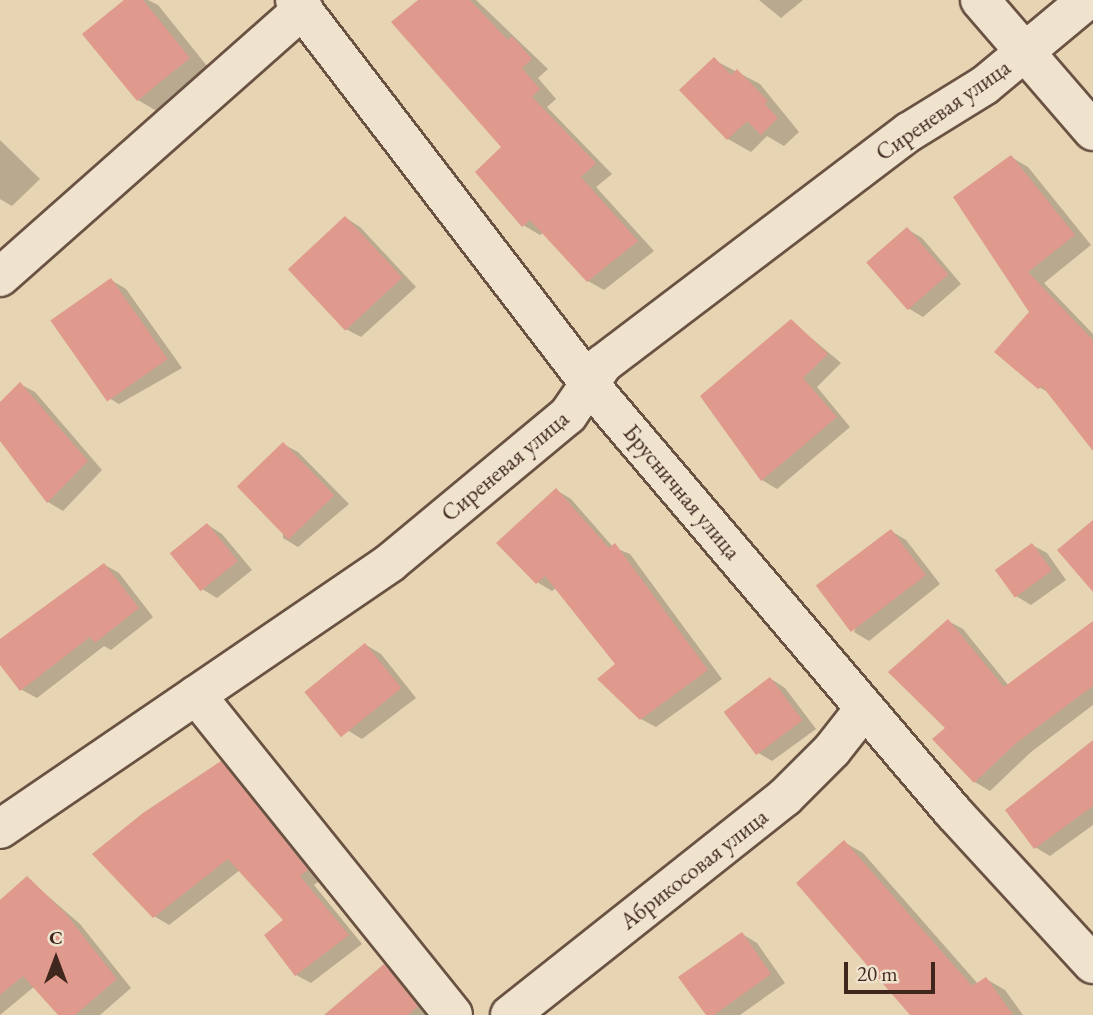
<!DOCTYPE html>
<meta charset="utf-8">
<style>
body{margin:0}
#map{position:relative;width:1093px;height:1015px;overflow:hidden;background:#e6d4b3;font-family:"EB Garamond",serif}
div>[style]{position:absolute}
.shadow>*{inset:0;background:#0003}
.building>*{inset:0;background:#df998d;transform-origin:0 0}
.roads{filter:drop-shadow(2px 0 #6a5243) drop-shadow(-2px 0 #6a5243) drop-shadow(0 2px #6a5243) drop-shadow(0 -2px #6a5243)}
.minor>*{height:38px;margin:-19px;padding:0 19px;transform-origin:19px;border-radius:19px;background:#efe3ce}
span{translate:-50% -50%;white-space:nowrap;text-align:center;line-height:1.15;-webkit-text-stroke:5px #efe3ce;paint-order:stroke}
.street-label{font-size:23px;color:#40271e}
.north{position:absolute;left:21px;top:924px;width:70px;height:70px;-webkit-text-stroke:5px #efe3ce;paint-order:stroke;rotate:0deg;font-size:19px;font-weight:700;line-height:28px;text-align:center;color:#40271e}
.north::after{content:'';display:block;margin:auto;width:24px;height:32px;background:#40271e;clip-path:polygon(50% 0,100% 100%,50% 72%,0 100%)}
.scale{position:absolute;left:844px;top:962px;width:91px;height:32px;box-sizing:border-box;border:4px solid #40271e;border-top:0;padding-left:9px;font-size:21px;line-height:24px;white-space:nowrap;color:#40271e;-webkit-text-stroke:5px #efe3ce;paint-order:stroke}
</style>
<div id="map">
<div class="shadow">
<i style="clip-path:polygon(127px 0,148px 0,158px 5px,211px 71px,160px 113px,138px 100px)"></i>
<i style="clip-path:polygon(421px 0,476px 0,548px 69px,538px 78px,556px 99px,547px 107px,612px 174px,596px 187px,654px 251px,604px 290px,588px 281px,544px 232px,540px 235px,523px 225px,503px 147px)"></i>
<i style="clip-path:polygon(759px 0,803px 0,781px 18px)"></i>
<i style="clip-path:polygon(714px 60px,760px 84px,799px 132px,784px 146px,767px 136px,751px 152px,728px 139px,682px 90px)"></i>
<i style="clip-path:polygon(0 140px,40px 179px,12px 206px,0 199px)"></i>
<i style="clip-path:polygon(1011px 157px,1028px 167px,1091px 245px,1044px 283px,1093px 334px,1093px 448px,1050px 393px,1039px 387px)"></i>
<i style="clip-path:polygon(346px 218px,360px 227px,416px 287px,361px 337px,346px 329px)"></i>
<i style="clip-path:polygon(907px 229px,922px 238px,961px 284px,923px 317px,908px 308px,869px 262px)"></i>
<i style="clip-path:polygon(111px 280px,126px 289px,182px 368px,119px 404px,104px 395px)"></i>
<i style="clip-path:polygon(791px 321px,841px 363px,817px 387px,850px 427px,777px 489px,762px 480px,702px 397px)"></i>
<i style="clip-path:polygon(20px 384px,35px 392px,102px 470px,63px 511px,48px 502px,0 439px,0 405px)"></i>
<i style="clip-path:polygon(283px 444px,298px 452px,349px 504px,298px 547px,283px 538px)"></i>
<i style="clip-path:polygon(556px 490px,571px 499px,613px 547px,630px 554px,722px 679px,656px 727px,641px 719px,617px 664px,557px 587px,552px 591px,537px 582px)"></i>
<i style="clip-path:polygon(208px 525px,222px 534px,252px 570px,217px 598px,202px 589px)"></i>
<i style="clip-path:polygon(891px 531px,906px 540px,940px 584px,869px 641px,854px 632px)"></i>
<i style="clip-path:polygon(1032px 545px,1047px 553px,1066px 580px,1031px 605px,1016px 596px,997px 570px)"></i>
<i style="clip-path:polygon(105px 565px,119px 573px,153px 617px,111px 650px,104px 646px,37px 698px,22px 690px,0 662px,0 642px)"></i>
<i style="clip-path:polygon(948px 621px,963px 629px,1009px 686px,1093px 623px,1093px 705px,1031px 752px,990px 791px,975px 782px,947px 728px)"></i>
<i style="clip-path:polygon(366px 645px,381px 654px,416px 698px,362px 739px,347px 730px)"></i>
<i style="clip-path:polygon(771px 679px,785px 688px,816px 729px,772px 761px,757px 752px)"></i>
<i style="clip-path:polygon(1093px 743px,1093px 825px,1050px 856px,1035px 847px)"></i>
<i style="clip-path:polygon(221px 763px,236px 772px,322px 879px,314px 885px,362px 944px,311px 983px,296px 975px,286px 920px,240px 870px,169px 925px,154px 916px)"></i>
<i style="clip-path:polygon(844px 842px,863px 853px,978px 984px,986px 979px,1005px 990px,1023px 1015px,918px 1015px)"></i>
<i style="clip-path:polygon(27px 878px,80px 924px,131px 988px,100px 1015px,61px 1015px,35px 986px,0 1015px,0 902px)"></i>
<i style="clip-path:polygon(742px 934px,757px 943px,785px 983px,740px 1015px,708px 1015px)"></i>
<i style="clip-path:polygon(385px 967px,399px 975px,431px 1015px,343px 1015px)"></i>
</div>
<div class="building">
<i style="clip-path:polygon(124px 0,143px 0,190px 58px,137px 101px,82px 34px)"></i>
<i style="clip-path:polygon(418px 0,470px 0,508px 40px,512px 36px,532px 59px,522px 68px,540px 89px,532px 97px,596px 163px,581px 177px,638px 241px,587px 282px,530px 220px,522px 227px,475px 172px,501px 147px,391px 22px)"></i>
<i style="clip-path:polygon(714px 57px,731px 75px,737px 69px,768px 101px,765px 104px,778px 118px,761px 135px,747px 121px,727px 140px,679px 90px)"></i>
<i style="clip-path:polygon(1011px 155px,1075px 235px,1028px 272px,1093px 340px,1093px 451px,1042px 386px,1038px 389px,994px 352px,1029px 312px,953px 197px)"></i>
<i style="left:345px;top:216px;width:84px;height:78px;rotate:47deg"></i>
<i style="left:907px;top:227px;width:63px;height:54px;rotate:49deg"></i>
<i style="left:111px;top:278px;width:99px;height:74px;rotate:55deg"></i>
<i style="clip-path:polygon(791px 319px,828px 354px,803px 378px,837px 417px,761px 481px,700px 396px)"></i>
<i style="clip-path:polygon(20px 382px,88px 461px,47px 503px,0 441px,0 402px)"></i>
<i style="left:283px;top:442px;width:74px;height:64px;rotate:46deg"></i>
<i style="clip-path:polygon(556px 488px,609px 548px,615px 543px,708px 670px,640px 720px,597px 679px,615px 664px,545px 576px,536px 584px,496px 543px)"></i>
<i style="clip-path:polygon(1093px 520px,1093px 592px,1057px 550px)"></i>
<i style="left:207px;top:523px;width:49px;height:48px;rotate:51deg"></i>
<i style="left:891px;top:529px;width:58px;height:94px;rotate:53deg"></i>
<i style="left:1032px;top:543px;width:34px;height:46px;rotate:54deg"></i>
<i style="clip-path:polygon(104px 563px,139px 608px,95px 643px,90px 637px,20px 691px,0 665px,0 639px)"></i>
<i style="clip-path:polygon(948px 619px,1004px 687px,1093px 621px,1093px 686px,1015px 744px,974px 783px,932px 739px,945px 728px,888px 672px)"></i>
<i style="left:365px;top:643px;width:58px;height:78px;rotate:51deg"></i>
<i style="left:770px;top:677px;width:54px;height:58px;rotate:53deg"></i>
<i style="clip-path:polygon(1093px 740px,1093px 806px,1034px 849px,1005px 810px)"></i>
<i style="clip-path:polygon(221px 761px,308px 870px,300px 876px,349px 935px,295px 976px,264px 935px,283px 920px,228px 859px,153px 918px,92px 854px,143px 813px)"></i>
<i style="clip-path:polygon(844px 840px,972px 986px,986px 977px,1013px 1015px,910px 1015px,796px 883px)"></i>
<i style="clip-path:polygon(27px 876px,66px 914px,117px 979px,75px 1015px,58px 1015px,23px 976px,0 995px,0 900px)"></i>
<i style="clip-path:polygon(742px 932px,771px 974px,714px 1015px,706px 1015px,678px 977px)"></i>
<i style="clip-path:polygon(384px 964px,418px 1006px,408px 1015px,324px 1015px)"></i>
</div>
<div class="roads">
<div class="minor">
<i style="left:295px;top:0;width:485px;rotate:52.5deg"></i>
<i style="left:590px;top:385px;width:562px;rotate:49.62deg"></i>
<i style="left:954px;top:813px;width:205px;rotate:47.4deg"></i>
<i style="left:980px;top:0;width:173px;rotate:49.2deg"></i>
<i style="left:0;top:277px;width:405px;rotate:-41.5deg"></i>
<i style="left:196px;top:695px;width:410px;rotate:51.2deg"></i>
<i style="left:0;top:829px;width:473px;rotate:-34.3deg"></i>
<i style="left:391px;top:562px;width:230px;rotate:-39.7deg"></i>
<i style="left:568px;top:415px;width:62px;rotate:-55.5deg"></i>
<i style="left:603px;top:364px;width:384px;rotate:-37.2deg"></i>
<i style="left:909px;top:132px;width:89px;rotate:-31.7deg"></i>
<i style="left:985px;top:85px;width:133px;rotate:-39.8deg"></i>
<i style="left:510px;top:1015px;width:351px;rotate:-38.4deg"></i>
<i style="left:785px;top:797px;width:66px;rotate:-45deg"></i>
<i style="left:832px;top:750px;width:53px;rotate:-51.8deg"></i>
</div>
</div>
<div class="street-label">
<span style="left:943px;top:110px;rotate:-35deg">Сиреневая улица</span>
<span style="left:505px;top:466px;rotate:-40deg">Сиреневая улица</span>
<span style="left:682px;top:492px;rotate:50deg">Брусничная улица</span>
<span style="left:694px;top:869px;rotate:-38deg">Абрикосовая улица</span>
</div>
<div class="north">С</div>
<div class="scale">20 m</div>
</div>
